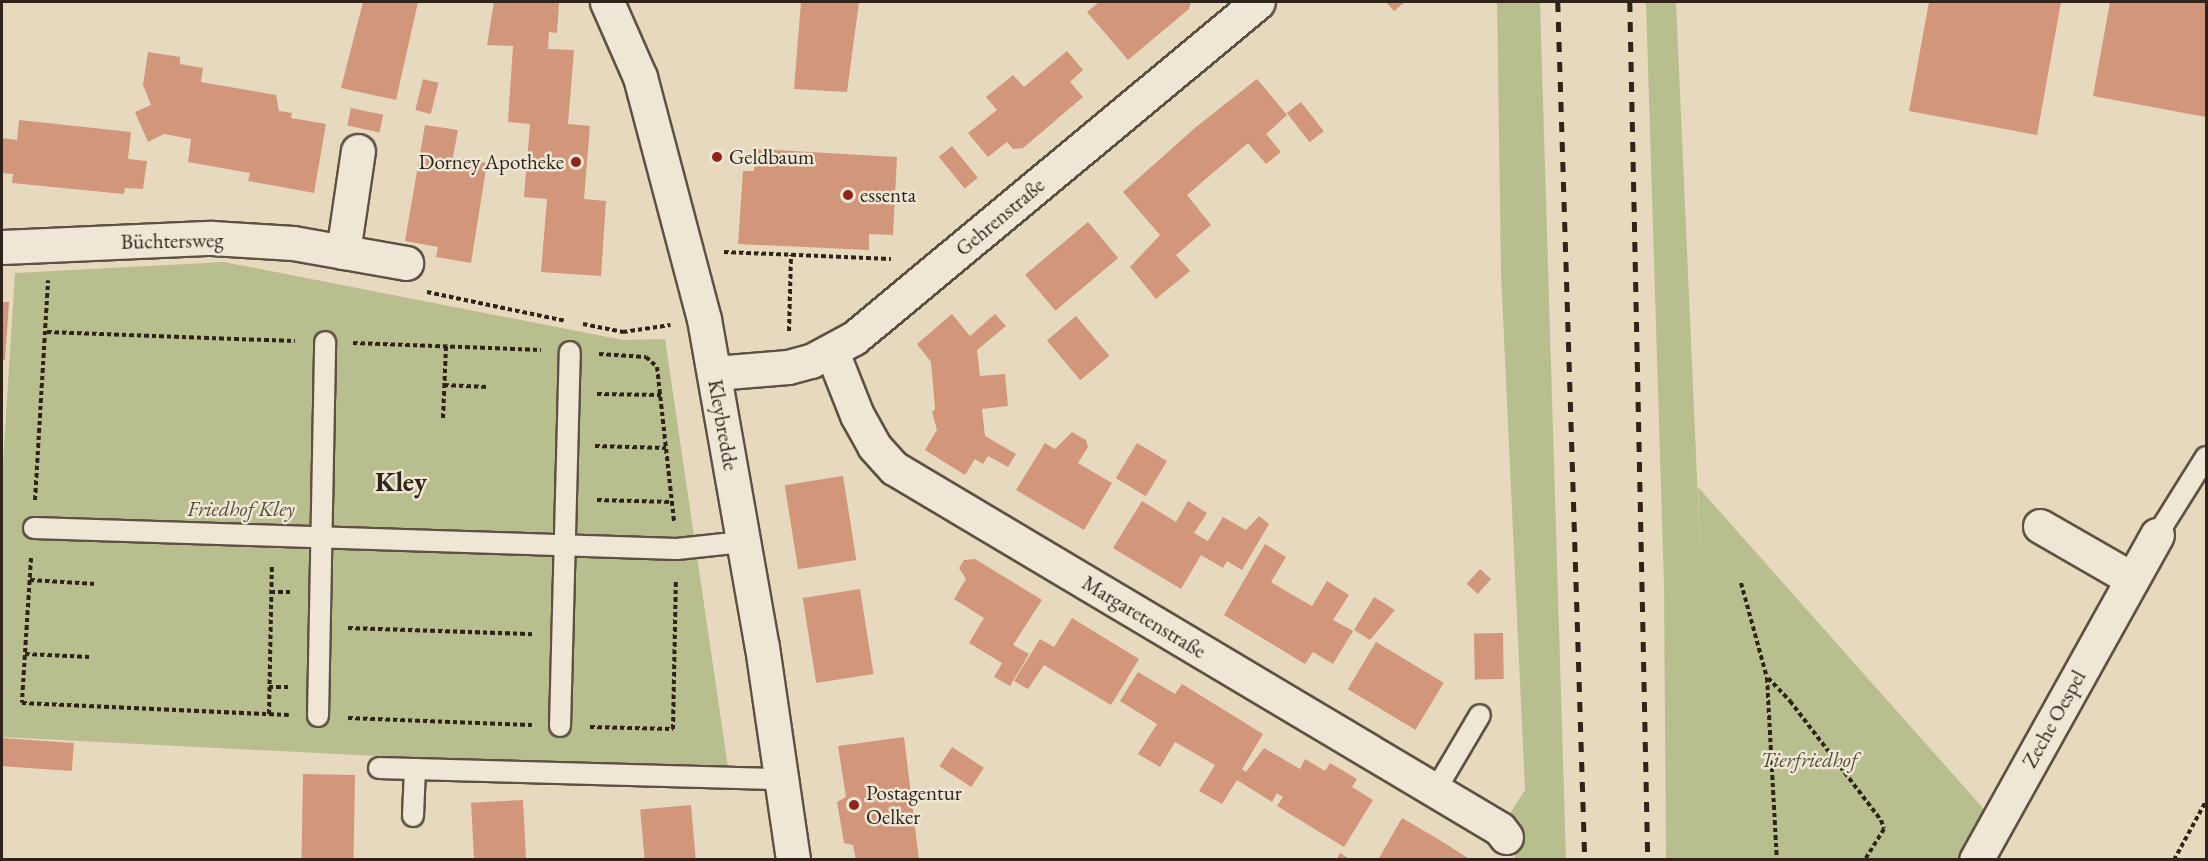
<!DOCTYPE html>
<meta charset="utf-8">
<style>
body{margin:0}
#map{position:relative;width:2208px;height:861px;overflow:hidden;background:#e6d9be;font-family:"EB Garamond",serif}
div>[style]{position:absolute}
.green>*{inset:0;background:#b9be8e}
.building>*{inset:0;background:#d2977b;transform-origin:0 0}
.path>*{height:4px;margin-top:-2px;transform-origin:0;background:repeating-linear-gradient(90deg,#30241a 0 4.5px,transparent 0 7.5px)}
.roads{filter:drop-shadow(2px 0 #5e5143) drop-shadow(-2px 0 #5e5143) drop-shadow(0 2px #5e5143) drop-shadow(0 -2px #5e5143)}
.lane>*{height:20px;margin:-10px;padding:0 10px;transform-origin:10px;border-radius:10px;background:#efe6d5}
.street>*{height:33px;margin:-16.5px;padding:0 16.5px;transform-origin:16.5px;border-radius:16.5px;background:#efe6d5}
.rail>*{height:4.5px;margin-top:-2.25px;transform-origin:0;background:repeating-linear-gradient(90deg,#30241a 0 10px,transparent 0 20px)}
.dots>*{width:16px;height:16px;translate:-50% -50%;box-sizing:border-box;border:3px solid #efe6d5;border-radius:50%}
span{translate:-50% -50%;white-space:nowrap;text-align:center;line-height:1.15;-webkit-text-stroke:5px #efe6d5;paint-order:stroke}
.poi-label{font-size:21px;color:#30241a}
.left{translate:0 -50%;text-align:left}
.right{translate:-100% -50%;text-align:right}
.street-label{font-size:21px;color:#30241a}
.park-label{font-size:21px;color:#524a37;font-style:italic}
.district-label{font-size:27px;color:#30241a;font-weight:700}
.frame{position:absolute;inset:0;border:3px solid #30241a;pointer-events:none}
</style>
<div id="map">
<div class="green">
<i style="clip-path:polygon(1497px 2px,1540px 2px,1566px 859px,1515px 859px,1515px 834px,1505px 821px,1525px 790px,1501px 273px)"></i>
<i style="clip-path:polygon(1646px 2px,1676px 2px,1700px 546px,1698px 487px,1990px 816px,1966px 859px,1666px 859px,1664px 585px)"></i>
<i style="clip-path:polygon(224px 262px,623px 340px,665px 339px,729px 774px,2px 737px,2px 479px,15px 273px)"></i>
</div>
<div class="building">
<i style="clip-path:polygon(363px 2px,418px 2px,396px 100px,341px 88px)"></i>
<i style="clip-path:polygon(494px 2px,559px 3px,557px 33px,549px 32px,548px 49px,574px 50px,568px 124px,590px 126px,584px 199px,606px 201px,601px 276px,541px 272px,547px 199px,524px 197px,530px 124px,508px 122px,513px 46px,487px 45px)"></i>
<i style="clip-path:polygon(801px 2px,859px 2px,847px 92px,794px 89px)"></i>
<i style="clip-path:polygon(1099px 2px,1191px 2px,1189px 9px,1128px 60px,1087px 12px)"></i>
<i style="clip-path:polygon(1386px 2px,1405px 2px,1394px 11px)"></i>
<i style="clip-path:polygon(1929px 2px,2061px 2px,2037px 135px,1909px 111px)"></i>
<i style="clip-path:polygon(2110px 2px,2206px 2px,2206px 117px,2093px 96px)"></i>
<i style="clip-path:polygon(1067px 51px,1083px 70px,1070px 82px,1083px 97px,1023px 148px,1013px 149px,1007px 142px,988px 157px,968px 133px,997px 110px,986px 97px,1013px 75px,1024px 87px)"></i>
<i style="clip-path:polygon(148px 52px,180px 57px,180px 64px,203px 68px,201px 82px,276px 95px,279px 111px,292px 113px,291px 118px,326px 124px,314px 193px,248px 181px,250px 173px,188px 162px,191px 139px,164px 134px,148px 142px,135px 112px,151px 105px,143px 85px)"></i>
<i style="left:423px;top:79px;width:16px;height:32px;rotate:14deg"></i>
<i style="clip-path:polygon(1257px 79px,1287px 115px,1266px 134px,1281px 152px,1266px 164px,1248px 143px,1187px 195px,1211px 225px,1176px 255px,1190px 271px,1156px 299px,1130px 267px,1160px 235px,1123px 192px,1196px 127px)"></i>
<i style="left:1301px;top:102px;width:37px;height:18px;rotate:52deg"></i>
<i style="left:351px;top:108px;width:33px;height:18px;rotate:12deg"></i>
<i style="clip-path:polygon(19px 120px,131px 132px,128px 159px,147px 161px,143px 189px,125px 188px,124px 194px,12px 183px,13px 174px,2px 173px,2px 138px,17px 140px)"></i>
<i style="clip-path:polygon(425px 125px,458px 130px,453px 157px,487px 163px,471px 263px,436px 257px,438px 247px,405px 241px)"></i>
<i style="left:952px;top:146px;width:41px;height:17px;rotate:51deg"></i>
<i style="clip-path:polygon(756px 149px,897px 157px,893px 235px,869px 234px,869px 250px,738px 244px,743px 171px,754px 171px)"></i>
<i style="left:1088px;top:222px;width:47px;height:82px;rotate:50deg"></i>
<i style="clip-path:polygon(2px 302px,9px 302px,5px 360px,2px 360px)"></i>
<i style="clip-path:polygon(952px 314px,970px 336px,995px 314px,1006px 326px,977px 350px,980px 376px,1005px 374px,1008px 406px,982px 409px,985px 436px,1016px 454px,1008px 467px,988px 456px,983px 464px,975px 459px,965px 475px,925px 450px,937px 430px,932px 412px,935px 409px,931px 362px,917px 344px)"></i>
<i style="left:1076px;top:316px;width:52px;height:38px;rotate:50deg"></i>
<i style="clip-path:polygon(1072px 432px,1086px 440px,1088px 447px,1078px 463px,1112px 483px,1084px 530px,1016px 490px,1045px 443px,1055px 449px)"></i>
<i style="left:1137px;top:443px;width:35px;height:41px;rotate:31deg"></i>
<i style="left:843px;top:476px;width:85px;height:59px;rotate:81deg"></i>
<i style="clip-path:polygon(1142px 501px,1176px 522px,1188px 501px,1207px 513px,1194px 533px,1208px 541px,1223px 517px,1246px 530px,1259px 516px,1269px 524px,1242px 570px,1227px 561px,1223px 568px,1201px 555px,1181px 589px,1113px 548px)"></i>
<i style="clip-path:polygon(1265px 544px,1286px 557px,1271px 582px,1291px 594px,1312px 606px,1327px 581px,1349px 595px,1333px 620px,1353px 631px,1333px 664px,1313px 652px,1305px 664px,1224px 615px)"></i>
<i style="clip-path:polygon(975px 559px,1042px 600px,1013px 645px,1029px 654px,1010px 686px,994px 677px,1002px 663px,969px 643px,984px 618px,954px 599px,966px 579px,959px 568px,964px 560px)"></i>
<i style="left:1480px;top:569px;width:15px;height:20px;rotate:42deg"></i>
<i style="left:860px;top:589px;width:86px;height:58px;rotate:81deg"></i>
<i style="clip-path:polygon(1374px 597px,1395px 610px,1370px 640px,1354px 630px)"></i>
<i style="clip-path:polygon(1072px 618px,1139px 659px,1111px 705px,1044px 665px,1028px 689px,1014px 681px,1040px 639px,1054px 647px)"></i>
<i style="left:1503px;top:633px;width:46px;height:29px;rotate:89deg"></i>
<i style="left:1376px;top:642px;width:79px;height:55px;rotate:31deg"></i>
<i style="clip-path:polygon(1138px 672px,1175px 694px,1182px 684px,1263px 734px,1242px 769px,1246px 772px,1264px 748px,1300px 769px,1305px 759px,1325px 771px,1330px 763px,1357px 779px,1352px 787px,1373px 800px,1344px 847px,1277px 806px,1283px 797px,1277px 793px,1272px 802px,1237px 780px,1222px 804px,1199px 791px,1215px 765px,1175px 742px,1160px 767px,1138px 754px,1157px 724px,1120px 701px)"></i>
<i style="clip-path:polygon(904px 737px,919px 860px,856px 860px,853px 845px,844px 843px,837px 802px,846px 797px,838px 746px)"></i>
<i style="left:2px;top:738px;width:72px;height:28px;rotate:4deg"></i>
<i style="left:952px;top:747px;width:38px;height:23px;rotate:33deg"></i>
<i style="left:303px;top:774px;width:52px;height:86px;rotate:1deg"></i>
<i style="left:523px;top:800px;width:60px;height:52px;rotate:87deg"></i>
<i style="left:691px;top:805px;width:55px;height:51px;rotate:85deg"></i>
<i style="clip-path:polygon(1402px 818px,1438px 839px,1471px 860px,1378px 860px)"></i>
<i style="clip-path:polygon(1340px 853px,1351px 860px,1336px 860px)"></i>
</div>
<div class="path">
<i style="left:724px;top:252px;width:167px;rotate:2.4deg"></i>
<i style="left:427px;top:292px;width:142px;rotate:11.8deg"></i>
<i style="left:583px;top:324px;width:41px;rotate:11.3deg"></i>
<i style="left:623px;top:332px;width:48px;rotate:-8.5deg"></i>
<i style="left:789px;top:331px;width:76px;rotate:-88.5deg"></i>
<i style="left:47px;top:332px;width:248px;rotate:2.1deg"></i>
<i style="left:353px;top:343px;width:188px;rotate:2.1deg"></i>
<i style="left:599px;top:354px;width:47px;rotate:3.7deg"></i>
<i style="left:646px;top:357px;width:15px;rotate:42deg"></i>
<i style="left:657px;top:367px;width:155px;rotate:83.7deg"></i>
<i style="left:444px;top:385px;width:44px;rotate:2.6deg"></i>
<i style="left:597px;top:394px;width:64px;rotate:0.9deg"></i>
<i style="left:443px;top:418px;width:72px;rotate:-87.6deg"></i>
<i style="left:595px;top:446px;width:71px;rotate:1.6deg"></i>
<i style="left:35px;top:500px;width:220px;rotate:-86.6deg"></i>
<i style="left:597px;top:500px;width:75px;rotate:1.5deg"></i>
<i style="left:31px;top:558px;width:145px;rotate:93.6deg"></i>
<i style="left:22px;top:703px;width:267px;rotate:2.6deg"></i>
<i style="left:30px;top:580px;width:66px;rotate:3.5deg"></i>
<i style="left:1741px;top:583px;width:98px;rotate:74.7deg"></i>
<i style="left:1767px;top:678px;width:182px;rotate:86.9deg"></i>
<i style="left:271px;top:592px;width:19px"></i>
<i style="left:348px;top:628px;width:185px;rotate:1.9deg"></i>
<i style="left:25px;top:654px;width:65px;rotate:2.6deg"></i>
<i style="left:1768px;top:678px;width:32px;rotate:46deg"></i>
<i style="left:1790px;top:701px;width:150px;rotate:52.6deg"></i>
<i style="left:1881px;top:820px;width:9px;rotate:72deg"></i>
<i style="left:1884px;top:829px;width:36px;rotate:122deg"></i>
<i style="left:269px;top:687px;width:22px"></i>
<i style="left:269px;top:714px;width:150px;rotate:-88.9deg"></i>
<i style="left:348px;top:718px;width:184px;rotate:2.2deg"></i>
<i style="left:590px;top:727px;width:83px;rotate:1.4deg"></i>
<i style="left:673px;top:729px;width:150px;rotate:-88.9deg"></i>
<i style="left:2174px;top:860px;width:67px;rotate:-61.5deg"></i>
</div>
<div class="roads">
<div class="lane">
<i style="left:34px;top:528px;width:643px;rotate:1.87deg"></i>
<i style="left:677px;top:549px;width:66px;rotate:-6.1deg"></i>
<i style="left:2157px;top:535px;width:92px;rotate:-57.9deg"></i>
<i style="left:318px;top:716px;width:374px;rotate:-88.9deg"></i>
<i style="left:560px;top:726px;width:374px;rotate:-88.5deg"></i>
<i style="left:379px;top:768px;width:403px;rotate:1.6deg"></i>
<i style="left:1435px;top:791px;width:88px;rotate:-59.4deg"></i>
<i style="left:413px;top:816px;width:47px;rotate:-87.6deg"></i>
</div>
<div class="street">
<i style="left:607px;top:2px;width:82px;rotate:66.3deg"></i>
<i style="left:640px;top:77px;width:250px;rotate:75.2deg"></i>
<i style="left:704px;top:319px;width:333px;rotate:80deg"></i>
<i style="left:762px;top:647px;width:215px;rotate:81.7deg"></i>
<i style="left:2px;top:247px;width:210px;rotate:-2.5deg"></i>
<i style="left:212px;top:238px;width:81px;rotate:3.5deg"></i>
<i style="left:293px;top:243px;width:115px;rotate:10deg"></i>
<i style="left:343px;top:252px;width:102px;rotate:-81.6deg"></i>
<i style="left:832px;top:352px;width:68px;rotate:68.4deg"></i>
<i style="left:857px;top:415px;width:35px;rotate:61deg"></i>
<i style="left:874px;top:446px;width:30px;rotate:48deg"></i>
<i style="left:894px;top:468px;width:705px;rotate:30.78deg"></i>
<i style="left:1500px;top:829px;width:10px;rotate:53deg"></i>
<i style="left:715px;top:373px;width:73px;rotate:-4.7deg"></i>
<i style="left:788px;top:367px;width:24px;rotate:-15deg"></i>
<i style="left:811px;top:361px;width:49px;rotate:-28.1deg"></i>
<i style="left:854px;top:338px;width:525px;rotate:-39.75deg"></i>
<i style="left:2040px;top:526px;width:106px;rotate:29.9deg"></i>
<i style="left:1976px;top:860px;width:372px;rotate:-60.9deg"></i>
</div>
</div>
<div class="rail">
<i style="left:1558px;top:2px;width:858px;rotate:88.2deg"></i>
<i style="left:1630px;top:2px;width:858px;rotate:88.8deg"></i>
</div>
<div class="dots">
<i style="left:717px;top:157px;background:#8f2418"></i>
<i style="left:576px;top:162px;background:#8f2418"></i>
<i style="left:848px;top:195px;background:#8f2418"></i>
<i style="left:854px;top:805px;background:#8f2418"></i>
</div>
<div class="poi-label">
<span class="left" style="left:729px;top:157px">Geldbaum</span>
<span class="right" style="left:564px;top:162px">Dorney Apotheke</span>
<span class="left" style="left:860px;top:195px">essenta</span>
<span class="left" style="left:866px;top:805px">Postagentur<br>Oelker</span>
</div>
<div class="street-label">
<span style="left:1000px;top:217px;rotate:-40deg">Gehrenstraße</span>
<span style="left:172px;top:241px;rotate:-1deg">Büchtersweg</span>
<span style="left:723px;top:425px;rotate:80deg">Kleybredde</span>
<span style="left:1144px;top:617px;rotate:31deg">Margaretenstraße</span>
<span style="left:2054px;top:719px;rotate:-61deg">Zeche Oespel</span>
</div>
<div class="park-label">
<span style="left:241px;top:509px">Friedhof Kley</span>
<span style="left:1809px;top:760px">Tierfriedhof</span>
</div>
<div class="district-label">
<span style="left:401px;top:482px">Kley</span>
</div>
<div class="frame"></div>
</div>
